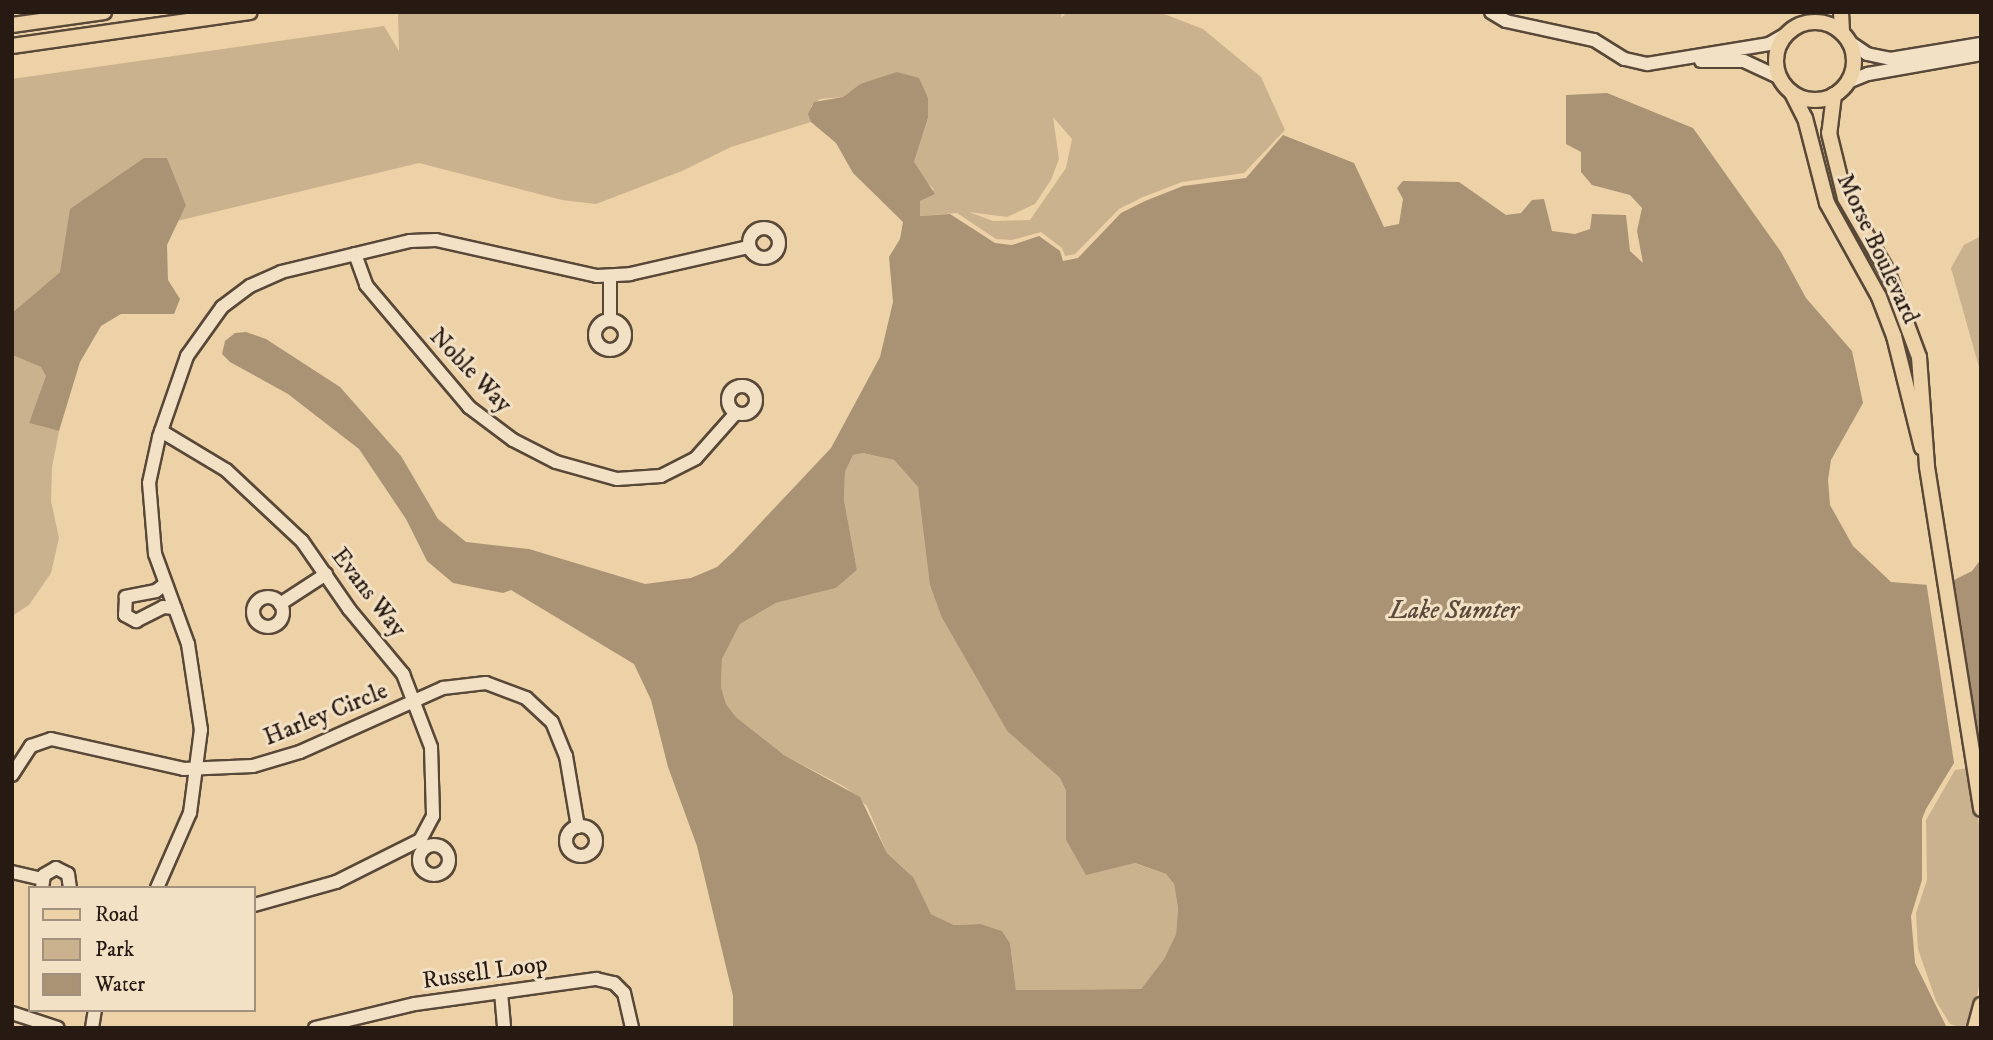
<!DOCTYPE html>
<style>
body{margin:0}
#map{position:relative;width:1993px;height:1040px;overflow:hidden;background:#edd1a7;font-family:"IM FELL DW Pica",serif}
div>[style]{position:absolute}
.green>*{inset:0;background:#cbb28e}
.water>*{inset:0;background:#aa9375}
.pier>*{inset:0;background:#edd1a7}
.roads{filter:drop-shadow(2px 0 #584838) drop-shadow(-2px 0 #584838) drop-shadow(0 2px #584838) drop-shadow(0 -2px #584838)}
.minor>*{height:12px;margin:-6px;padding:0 6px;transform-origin:6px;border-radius:6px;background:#f3e1c6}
.minor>.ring{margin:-6px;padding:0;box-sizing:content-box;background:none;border:12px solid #f3e1c6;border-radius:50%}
.major>*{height:14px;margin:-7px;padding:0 7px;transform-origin:7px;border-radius:7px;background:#edd1a7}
.major>.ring{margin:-7px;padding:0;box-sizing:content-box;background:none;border:14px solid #edd1a7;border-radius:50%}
span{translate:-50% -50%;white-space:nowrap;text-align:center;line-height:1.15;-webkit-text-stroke:6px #f3e1c6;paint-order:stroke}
.street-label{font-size:24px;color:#271a13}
.water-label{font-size:26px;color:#5b4a3a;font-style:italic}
.frame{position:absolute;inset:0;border:14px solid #271a13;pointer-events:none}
.legend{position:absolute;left:28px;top:886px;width:228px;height:126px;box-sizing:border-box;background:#f3e1c6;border:2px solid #a1917e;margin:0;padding:9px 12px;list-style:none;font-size:21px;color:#271a13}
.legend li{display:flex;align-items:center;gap:14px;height:35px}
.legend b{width:35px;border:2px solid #a1917e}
</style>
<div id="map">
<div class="green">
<i style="clip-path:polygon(evenodd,398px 12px,1062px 12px,1061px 18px,1067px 12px,1159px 12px,1203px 29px,1261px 77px,1285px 130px,1244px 173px,1182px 182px,1143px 197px,1119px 209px,1075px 254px,1065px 256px,1062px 248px,1041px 232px,1012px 240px,996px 239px,957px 213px,920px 216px,920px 201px,934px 189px,918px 175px,914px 162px,928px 118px,928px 98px,887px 78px,860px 84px,843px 97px,820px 99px,811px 106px,811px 122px,731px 147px,682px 171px,596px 204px,562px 200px,419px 163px,177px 221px,186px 205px,167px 158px,66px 247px,60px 272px,12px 313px,12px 79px,384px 26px,399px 51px,398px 12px,1053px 117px,1072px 139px,1066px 168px,1030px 220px,993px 221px,969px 212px,1007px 217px,1035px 204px,1051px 180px,1059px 159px,1053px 117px)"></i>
<i style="clip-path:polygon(1981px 236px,1981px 374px,1951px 268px,1964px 245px)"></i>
<i style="clip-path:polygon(12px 355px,41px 367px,47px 376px,29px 423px,59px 431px,52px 467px,51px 501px,59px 538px,51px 573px,29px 605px,12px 616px)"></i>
<i style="clip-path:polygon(863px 453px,894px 460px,918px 487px,942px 618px,1007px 731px,1060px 778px,1066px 791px,1066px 840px,1086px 874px,1134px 863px,1166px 874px,1174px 884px,1178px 908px,1176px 934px,1164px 959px,1141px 989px,1016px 990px,1010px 943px,1002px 931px,981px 924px,954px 925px,931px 914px,909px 873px,887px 853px,867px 806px,845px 787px,784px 755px,736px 717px,726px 704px,721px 687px,722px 659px,740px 624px,776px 603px,836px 588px,857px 570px,844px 500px,845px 472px,853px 455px)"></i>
<i style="clip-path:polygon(1969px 768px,1981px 836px,1981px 977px,1970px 1028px,1961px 1028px,1950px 1024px,1936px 1001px,1918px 949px,1916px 913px,1927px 880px,1926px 820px,1955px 770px)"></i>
</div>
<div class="water">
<i style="clip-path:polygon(evenodd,897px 72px,919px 78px,928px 98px,928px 118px,914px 162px,935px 194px,920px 201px,920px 216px,950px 214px,995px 243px,1012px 245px,1039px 236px,1060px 251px,1063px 261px,1078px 258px,1121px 213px,1145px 201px,1183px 186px,1246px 178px,1283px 135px,1354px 163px,1384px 227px,1399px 224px,1403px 199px,1397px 188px,1403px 181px,1459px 182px,1506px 215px,1521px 213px,1532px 200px,1544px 199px,1552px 231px,1575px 234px,1590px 229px,1592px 214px,1626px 215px,1630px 251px,1643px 263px,1637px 231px,1642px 208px,1630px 195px,1592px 185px,1581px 172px,1581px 152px,1566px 144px,1566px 95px,1607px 93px,1693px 128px,1781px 252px,1806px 298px,1852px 351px,1863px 403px,1831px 460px,1828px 480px,1830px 505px,1853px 546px,1891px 582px,1942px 586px,1972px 571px,1981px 559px,1981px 759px,1969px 756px,1954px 763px,1926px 809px,1922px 819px,1922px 880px,1911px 916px,1915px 963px,1947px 1028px,733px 1028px,733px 996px,697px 846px,668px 767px,651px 700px,634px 664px,511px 590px,503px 593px,453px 583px,427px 561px,406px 519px,359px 449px,288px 394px,230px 362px,222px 354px,225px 341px,235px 333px,246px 332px,266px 339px,340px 387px,401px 456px,438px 519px,466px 542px,529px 549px,645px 584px,691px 578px,717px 567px,734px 551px,831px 448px,880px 357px,893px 302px,889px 257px,900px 239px,903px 222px,853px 173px,836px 143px,811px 122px,808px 114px,814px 102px,843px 97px,860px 84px,897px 72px,863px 453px,894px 460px,918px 487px,930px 585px,942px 618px,1007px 731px,1060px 778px,1066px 791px,1066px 840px,1086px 875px,1135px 863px,1166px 874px,1174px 884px,1178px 908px,1176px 934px,1164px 959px,1141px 989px,1016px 990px,1010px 943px,1002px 931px,981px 924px,954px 925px,931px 914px,913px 877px,887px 853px,860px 797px,784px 755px,736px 717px,726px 704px,721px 687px,722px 659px,740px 624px,776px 603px,836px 588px,857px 570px,844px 500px,845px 472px,853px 455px,863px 453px)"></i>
<i style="clip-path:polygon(144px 158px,167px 158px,186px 205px,167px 245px,168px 280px,180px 299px,174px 314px,121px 314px,101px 326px,80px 362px,59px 431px,29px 423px,46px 376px,41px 367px,12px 355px,12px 313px,60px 272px,70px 209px)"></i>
</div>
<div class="pier">
<i style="clip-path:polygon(1954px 578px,1981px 751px,1981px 763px,1962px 760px,1955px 769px,1926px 581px)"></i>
</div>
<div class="roads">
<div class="minor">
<i style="left:1491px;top:12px;width:17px;rotate:31deg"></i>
<i style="left:1506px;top:21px;width:90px;rotate:12.2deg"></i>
<i style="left:1594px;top:40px;width:36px;rotate:32deg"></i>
<i style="left:1625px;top:59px;width:23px;rotate:13deg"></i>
<i style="left:1647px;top:64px;width:124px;rotate:-9.3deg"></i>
<i style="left:1769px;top:44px;width:24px;rotate:-30deg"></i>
<i style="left:1848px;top:41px;width:23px;rotate:34deg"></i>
<i style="left:1867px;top:54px;width:24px;rotate:12deg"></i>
<i style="left:1890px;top:59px;width:92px;rotate:-9.4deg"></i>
<i style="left:1701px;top:61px;width:43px"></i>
<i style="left:1744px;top:61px;width:38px;rotate:25deg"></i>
<i style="left:1848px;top:82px;width:22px;rotate:-22deg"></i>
<i style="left:1868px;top:74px;width:115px;rotate:-10deg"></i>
<i class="ring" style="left:749px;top:228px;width:18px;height:18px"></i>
<i style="left:355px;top:254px;width:33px;rotate:70deg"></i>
<i style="left:366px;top:285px;width:160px;rotate:49.8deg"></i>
<i style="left:469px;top:407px;width:55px;rotate:36.9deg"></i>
<i style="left:513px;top:440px;width:48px;rotate:27.1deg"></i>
<i style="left:556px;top:462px;width:63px;rotate:15.6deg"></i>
<i style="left:617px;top:479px;width:44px;rotate:-3.9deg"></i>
<i style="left:661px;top:476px;width:39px;rotate:-27deg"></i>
<i style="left:696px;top:458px;width:60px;rotate:-48.4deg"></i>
<i style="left:610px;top:320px;width:44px;rotate:-90deg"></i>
<i class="ring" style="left:595px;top:320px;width:18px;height:18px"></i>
<i class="ring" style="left:728px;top:386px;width:16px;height:16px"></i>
<i style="left:161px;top:431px;width:76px;rotate:31deg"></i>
<i style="left:226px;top:470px;width:104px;rotate:43.1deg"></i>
<i style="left:302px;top:541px;width:83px;rotate:55.3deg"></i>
<i style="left:349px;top:609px;width:85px;rotate:50.3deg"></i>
<i style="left:403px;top:674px;width:78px;rotate:69deg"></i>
<i style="left:431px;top:747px;width:69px;rotate:88.3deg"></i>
<i style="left:433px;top:816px;width:27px;rotate:118deg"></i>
<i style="left:420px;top:840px;width:94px;rotate:153.4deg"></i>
<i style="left:336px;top:882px;width:85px;rotate:164.3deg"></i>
<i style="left:165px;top:584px;width:11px;rotate:142deg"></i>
<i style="left:156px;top:591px;width:31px;rotate:169deg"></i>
<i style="left:126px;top:597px;width:18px;rotate:93deg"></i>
<i style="left:125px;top:615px;width:13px;rotate:29deg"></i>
<i style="left:136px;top:621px;width:30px;rotate:-27deg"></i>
<i style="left:163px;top:607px;width:12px;rotate:5deg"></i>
<i class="ring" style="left:253px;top:597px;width:18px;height:18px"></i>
<i style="left:280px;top:604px;width:55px;rotate:-33.1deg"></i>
<i style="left:12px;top:775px;width:35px;rotate:-57deg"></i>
<i style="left:31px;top:746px;width:21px;rotate:-19deg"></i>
<i style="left:51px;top:739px;width:136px;rotate:12.7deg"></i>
<i style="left:184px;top:769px;width:69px;rotate:-2.5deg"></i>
<i style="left:253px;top:766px;width:49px;rotate:-16.6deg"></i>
<i style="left:300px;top:752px;width:157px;rotate:-24.1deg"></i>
<i style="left:443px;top:688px;width:43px;rotate:-6.6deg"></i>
<i style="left:486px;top:683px;width:43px;rotate:20.6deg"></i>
<i style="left:526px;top:698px;width:35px;rotate:43deg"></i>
<i style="left:552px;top:722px;width:37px;rotate:68deg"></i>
<i style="left:566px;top:756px;width:72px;rotate:80.4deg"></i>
<i class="ring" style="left:566px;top:826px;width:18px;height:18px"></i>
<i class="ring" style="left:419px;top:845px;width:18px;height:18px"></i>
<i style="left:12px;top:872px;width:31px;rotate:13deg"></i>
<i style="left:42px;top:888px;width:13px;rotate:-81deg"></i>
<i style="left:44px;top:875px;width:14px;rotate:-30deg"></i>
<i style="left:56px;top:868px;width:13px;rotate:27deg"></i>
<i style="left:68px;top:874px;width:14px;rotate:82deg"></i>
<i style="left:157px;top:888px;width:82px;rotate:-66.3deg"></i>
<i style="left:190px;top:813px;width:84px;rotate:-82.5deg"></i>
<i style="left:201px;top:730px;width:87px;rotate:-98.6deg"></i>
<i style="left:188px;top:644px;width:96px;rotate:-110.1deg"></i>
<i style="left:155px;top:554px;width:71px;rotate:-94.8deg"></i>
<i style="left:149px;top:483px;width:47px;rotate:-77.7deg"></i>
<i style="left:159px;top:437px;width:86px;rotate:-70.9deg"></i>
<i style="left:187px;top:356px;width:60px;rotate:-54.5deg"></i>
<i style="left:222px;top:307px;width:35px;rotate:-37deg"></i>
<i style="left:250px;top:286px;width:34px;rotate:-24deg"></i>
<i style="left:281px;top:272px;width:133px;rotate:-13.5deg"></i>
<i style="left:410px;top:241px;width:26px;rotate:-2deg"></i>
<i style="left:436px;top:240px;width:165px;rotate:12.6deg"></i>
<i style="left:597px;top:276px;width:33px;rotate:-3deg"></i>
<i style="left:630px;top:274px;width:122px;rotate:-12.8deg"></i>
<i style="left:501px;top:992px;width:36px;rotate:85deg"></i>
<i style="left:12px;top:1013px;width:48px;rotate:18.1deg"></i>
<i style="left:92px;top:1028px;width:18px;rotate:-81deg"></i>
<i style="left:315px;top:1028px;width:103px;rotate:-13.5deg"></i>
<i style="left:415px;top:1004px;width:183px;rotate:-7.9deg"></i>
<i style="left:596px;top:979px;width:18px;rotate:13deg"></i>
<i style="left:614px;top:983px;width:14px;rotate:45deg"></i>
<i style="left:624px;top:993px;width:36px;rotate:77deg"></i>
</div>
<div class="major">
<i style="left:1841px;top:12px;width:21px;rotate:87deg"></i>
<i class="ring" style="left:1776px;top:22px;width:64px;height:64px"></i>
<i style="left:12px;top:25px;width:93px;rotate:-8deg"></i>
<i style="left:12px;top:46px;width:240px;rotate:-8.1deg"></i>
<i style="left:1792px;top:93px;width:28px;rotate:63deg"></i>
<i style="left:1805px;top:118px;width:88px;rotate:75.5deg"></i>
<i style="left:1827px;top:203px;width:107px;rotate:61deg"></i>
<i style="left:1879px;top:297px;width:42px;rotate:69deg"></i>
<i style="left:1894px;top:336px;width:115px;rotate:76deg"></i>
<i style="left:1834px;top:95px;width:38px;rotate:97deg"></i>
<i style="left:1829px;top:133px;width:67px;rotate:76.2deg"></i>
<i style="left:1845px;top:198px;width:84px;rotate:60.1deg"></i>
<i style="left:1887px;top:271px;width:92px;rotate:69.6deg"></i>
<i style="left:1919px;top:357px;width:110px;rotate:85.8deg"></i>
<i style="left:1927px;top:467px;width:346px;rotate:81deg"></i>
<i style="left:1975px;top:1028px;width:24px;rotate:-75deg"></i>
</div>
</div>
<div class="street-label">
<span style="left:1877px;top:249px;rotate:65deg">Morse Boulevard</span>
<span style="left:470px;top:371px;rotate:46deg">Noble Way</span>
<span style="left:368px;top:593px;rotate:52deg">Evans Way</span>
<span style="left:326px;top:715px;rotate:-22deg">Harley Circle</span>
<span style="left:485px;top:973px;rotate:-8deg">Russell Loop</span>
</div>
<div class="water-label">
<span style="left:1454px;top:611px">Lake Sumter</span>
</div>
<div class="frame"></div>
<ul class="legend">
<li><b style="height:9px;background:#edd1a7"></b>Road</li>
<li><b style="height:19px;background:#cbb28e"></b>Park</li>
<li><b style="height:19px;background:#aa9375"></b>Water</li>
</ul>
</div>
